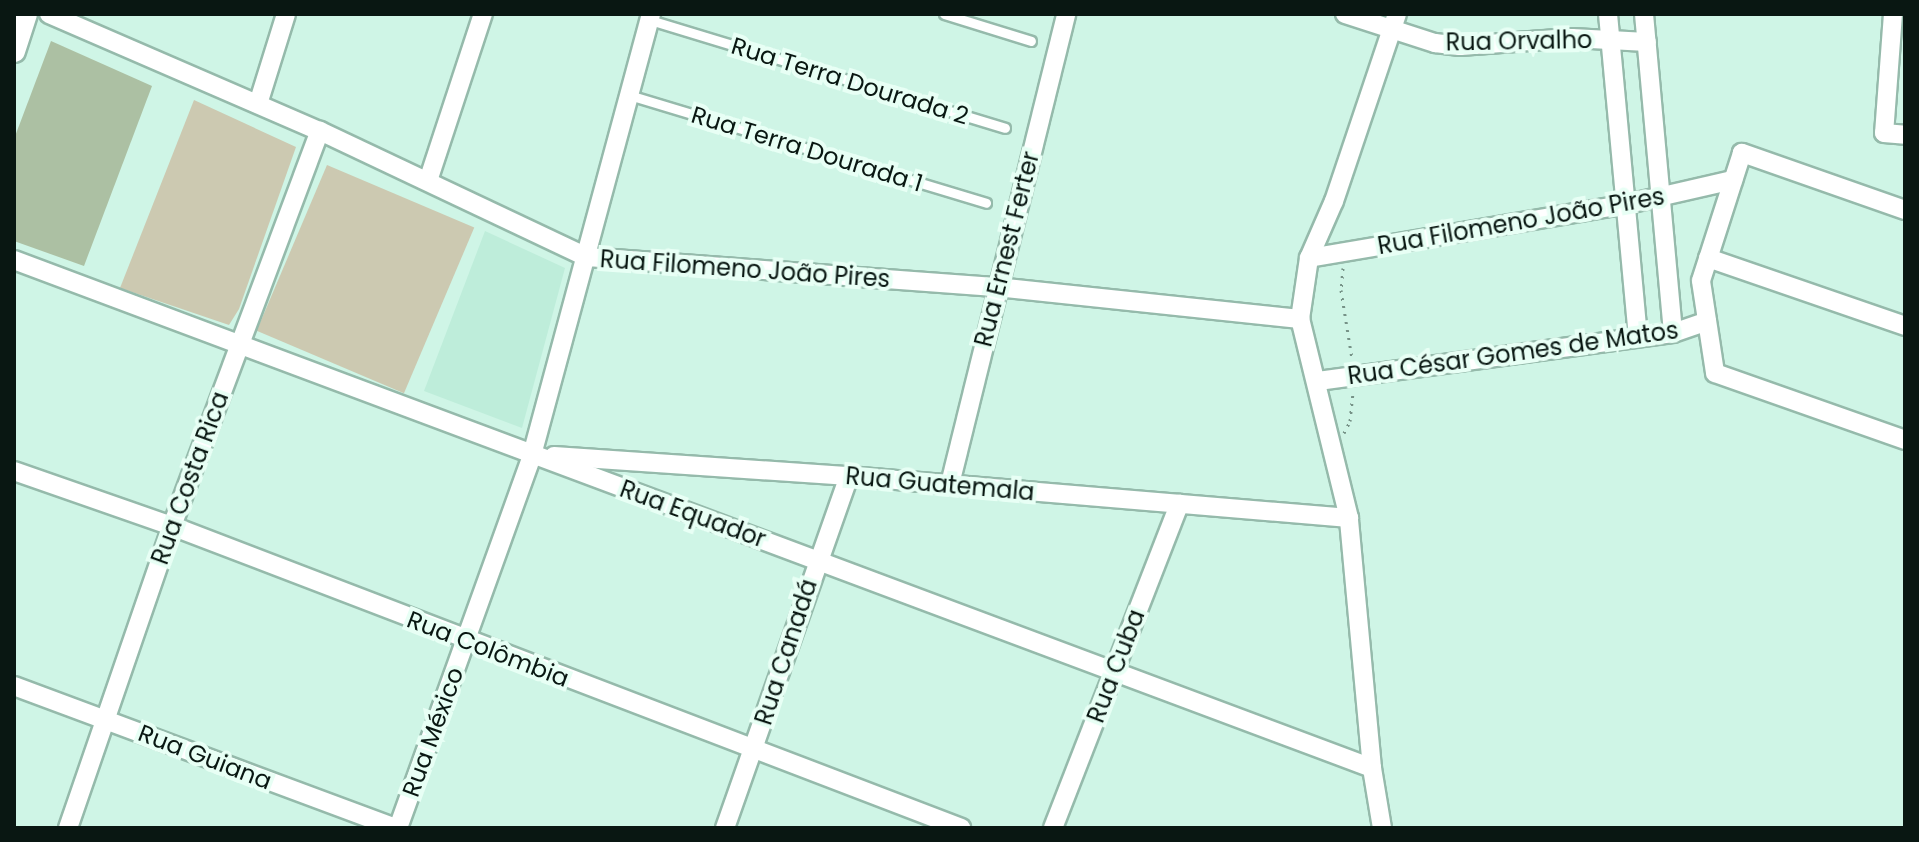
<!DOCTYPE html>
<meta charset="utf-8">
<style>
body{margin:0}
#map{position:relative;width:1919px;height:842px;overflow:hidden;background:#cff5e6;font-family:Poppins,sans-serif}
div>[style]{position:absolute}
.built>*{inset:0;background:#beedda}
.green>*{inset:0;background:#ccc9b1;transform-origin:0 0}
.building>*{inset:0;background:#acc0a3}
.path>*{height:3px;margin-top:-1.5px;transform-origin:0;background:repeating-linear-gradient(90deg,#769287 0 2px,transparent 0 8px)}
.roads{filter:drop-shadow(2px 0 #95baab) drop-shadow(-2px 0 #95baab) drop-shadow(0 2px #95baab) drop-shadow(0 -2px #95baab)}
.service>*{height:9px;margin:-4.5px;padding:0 4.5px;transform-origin:4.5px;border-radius:4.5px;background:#fff}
.minor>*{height:18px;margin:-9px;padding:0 9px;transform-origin:9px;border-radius:9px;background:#fff}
.tertiary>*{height:22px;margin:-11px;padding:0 11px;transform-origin:11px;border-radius:11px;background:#fff}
span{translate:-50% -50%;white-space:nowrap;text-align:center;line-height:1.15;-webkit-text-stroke:8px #e8fff5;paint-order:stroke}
.street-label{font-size:24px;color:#091712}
.frame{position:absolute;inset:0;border:16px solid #091712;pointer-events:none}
</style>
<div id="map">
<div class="built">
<i style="clip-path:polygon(485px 231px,565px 268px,522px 428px,424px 391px)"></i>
</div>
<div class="green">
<i style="clip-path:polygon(194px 100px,296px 147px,239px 309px,229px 325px,120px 288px)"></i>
<i style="left:327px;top:165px;width:160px;height:180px;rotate:23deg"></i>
</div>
<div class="building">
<i style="clip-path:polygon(51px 41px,152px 86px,84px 266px,14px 241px,14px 139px)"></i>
</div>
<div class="path">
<i style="left:1343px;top:268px;width:22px;rotate:95deg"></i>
<i style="left:1341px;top:290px;width:70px;rotate:80.9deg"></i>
<i style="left:1344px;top:433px;width:13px;rotate:-63deg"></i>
<i style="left:1350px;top:421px;width:31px;rotate:-84deg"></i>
</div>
<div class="roads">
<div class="service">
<i style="left:944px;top:14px;width:91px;rotate:17.2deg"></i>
<i style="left:650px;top:20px;width:371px;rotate:16.9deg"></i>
<i style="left:629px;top:95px;width:373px;rotate:16.8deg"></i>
</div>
<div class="minor">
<i style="left:49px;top:14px;width:295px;rotate:23.4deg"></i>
<i style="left:320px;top:131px;width:294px;rotate:25.3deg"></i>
<i style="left:586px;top:257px;width:411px;rotate:4.2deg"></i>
<i style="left:996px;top:287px;width:306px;rotate:6deg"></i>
<i style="left:1345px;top:14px;width:95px;rotate:17.9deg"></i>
<i style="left:1435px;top:43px;width:25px;rotate:7deg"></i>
<i style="left:1460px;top:46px;width:112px;rotate:-4.1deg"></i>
<i style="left:1572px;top:38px;width:75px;rotate:3.1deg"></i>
<i style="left:1608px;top:14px;width:325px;rotate:84.7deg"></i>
<i style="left:1644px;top:14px;width:320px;rotate:84.8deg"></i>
<i style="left:1893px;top:14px;width:119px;rotate:94.3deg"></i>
<i style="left:1884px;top:133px;width:21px;rotate:5deg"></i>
<i style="left:258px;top:104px;width:94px;rotate:-72.7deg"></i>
<i style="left:428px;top:181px;width:176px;rotate:-71.8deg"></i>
<i style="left:1905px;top:210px;width:173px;rotate:-160.7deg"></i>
<i style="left:1742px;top:153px;width:134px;rotate:107.8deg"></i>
<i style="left:1701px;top:281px;width:93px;rotate:81.3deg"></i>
<i style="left:1715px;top:373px;width:201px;rotate:19.4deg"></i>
<i style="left:1309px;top:258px;width:324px;rotate:-9.6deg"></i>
<i style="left:1628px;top:204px;width:108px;rotate:-12.9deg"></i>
<i style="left:1708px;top:258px;width:208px;rotate:19deg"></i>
<i style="left:14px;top:260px;width:1450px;rotate:20.51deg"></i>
<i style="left:1318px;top:381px;width:358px;rotate:-7.7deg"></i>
<i style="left:1673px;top:333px;width:36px;rotate:-19deg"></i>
<i style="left:554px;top:456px;width:296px;rotate:3.9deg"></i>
<i style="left:849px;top:476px;width:502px;rotate:4.8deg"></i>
<i style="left:14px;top:471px;width:167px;rotate:19.2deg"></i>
<i style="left:172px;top:526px;width:845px;rotate:20.94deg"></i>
<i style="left:950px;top:484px;width:484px;rotate:-76.1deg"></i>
<i style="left:14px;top:686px;width:407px;rotate:20.4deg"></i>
<i style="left:68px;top:828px;width:319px;rotate:-71deg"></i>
<i style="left:172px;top:526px;width:422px;rotate:-69.5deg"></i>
<i style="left:398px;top:828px;width:396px;rotate:-70.2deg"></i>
<i style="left:532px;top:455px;width:457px;rotate:-74.9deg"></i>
<i style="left:725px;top:828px;width:373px;rotate:-70.6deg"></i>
<i style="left:1053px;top:828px;width:348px;rotate:-68.7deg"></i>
<i style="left:1382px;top:828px;width:61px;rotate:-99.5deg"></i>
<i style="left:1372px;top:768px;width:251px;rotate:-95.3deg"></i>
<i style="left:1349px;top:518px;width:205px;rotate:-103.8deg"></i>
<i style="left:1300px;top:319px;width:62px;rotate:-81.6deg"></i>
<i style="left:1309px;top:258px;width:62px;rotate:-66.3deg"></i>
<i style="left:1334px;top:201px;width:197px;rotate:-71.4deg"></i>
</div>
<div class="tertiary">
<i style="left:14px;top:51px;width:39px;rotate:-72deg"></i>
</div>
</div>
<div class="street-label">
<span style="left:1519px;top:41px;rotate:-1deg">Rua Orvalho</span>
<span style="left:850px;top:81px;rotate:17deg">Rua Terra Dourada 2</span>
<span style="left:807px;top:149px;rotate:17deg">Rua Terra Dourada 1</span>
<span style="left:1521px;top:221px;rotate:-10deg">Rua Filomeno João Pires</span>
<span style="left:1007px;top:249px;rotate:-76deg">Rua Ernest Ferter</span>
<span style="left:745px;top:269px;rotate:4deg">Rua Filomeno João Pires</span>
<span style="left:1513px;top:353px;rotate:-8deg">Rua César Gomes de Matos</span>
<span style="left:190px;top:478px;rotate:-70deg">Rua Costa Rica</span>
<span style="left:940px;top:484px;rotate:5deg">Rua Guatemala</span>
<span style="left:693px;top:514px;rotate:20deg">Rua Equador</span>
<span style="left:488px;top:649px;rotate:21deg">Rua Colômbia</span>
<span style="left:786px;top:652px;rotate:-72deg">Rua Canadá</span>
<span style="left:1116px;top:666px;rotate:-69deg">Rua Cuba</span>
<span style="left:433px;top:732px;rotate:-70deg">Rua México</span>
<span style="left:205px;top:757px;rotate:21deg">Rua Guiana</span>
</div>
<div class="frame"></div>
</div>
